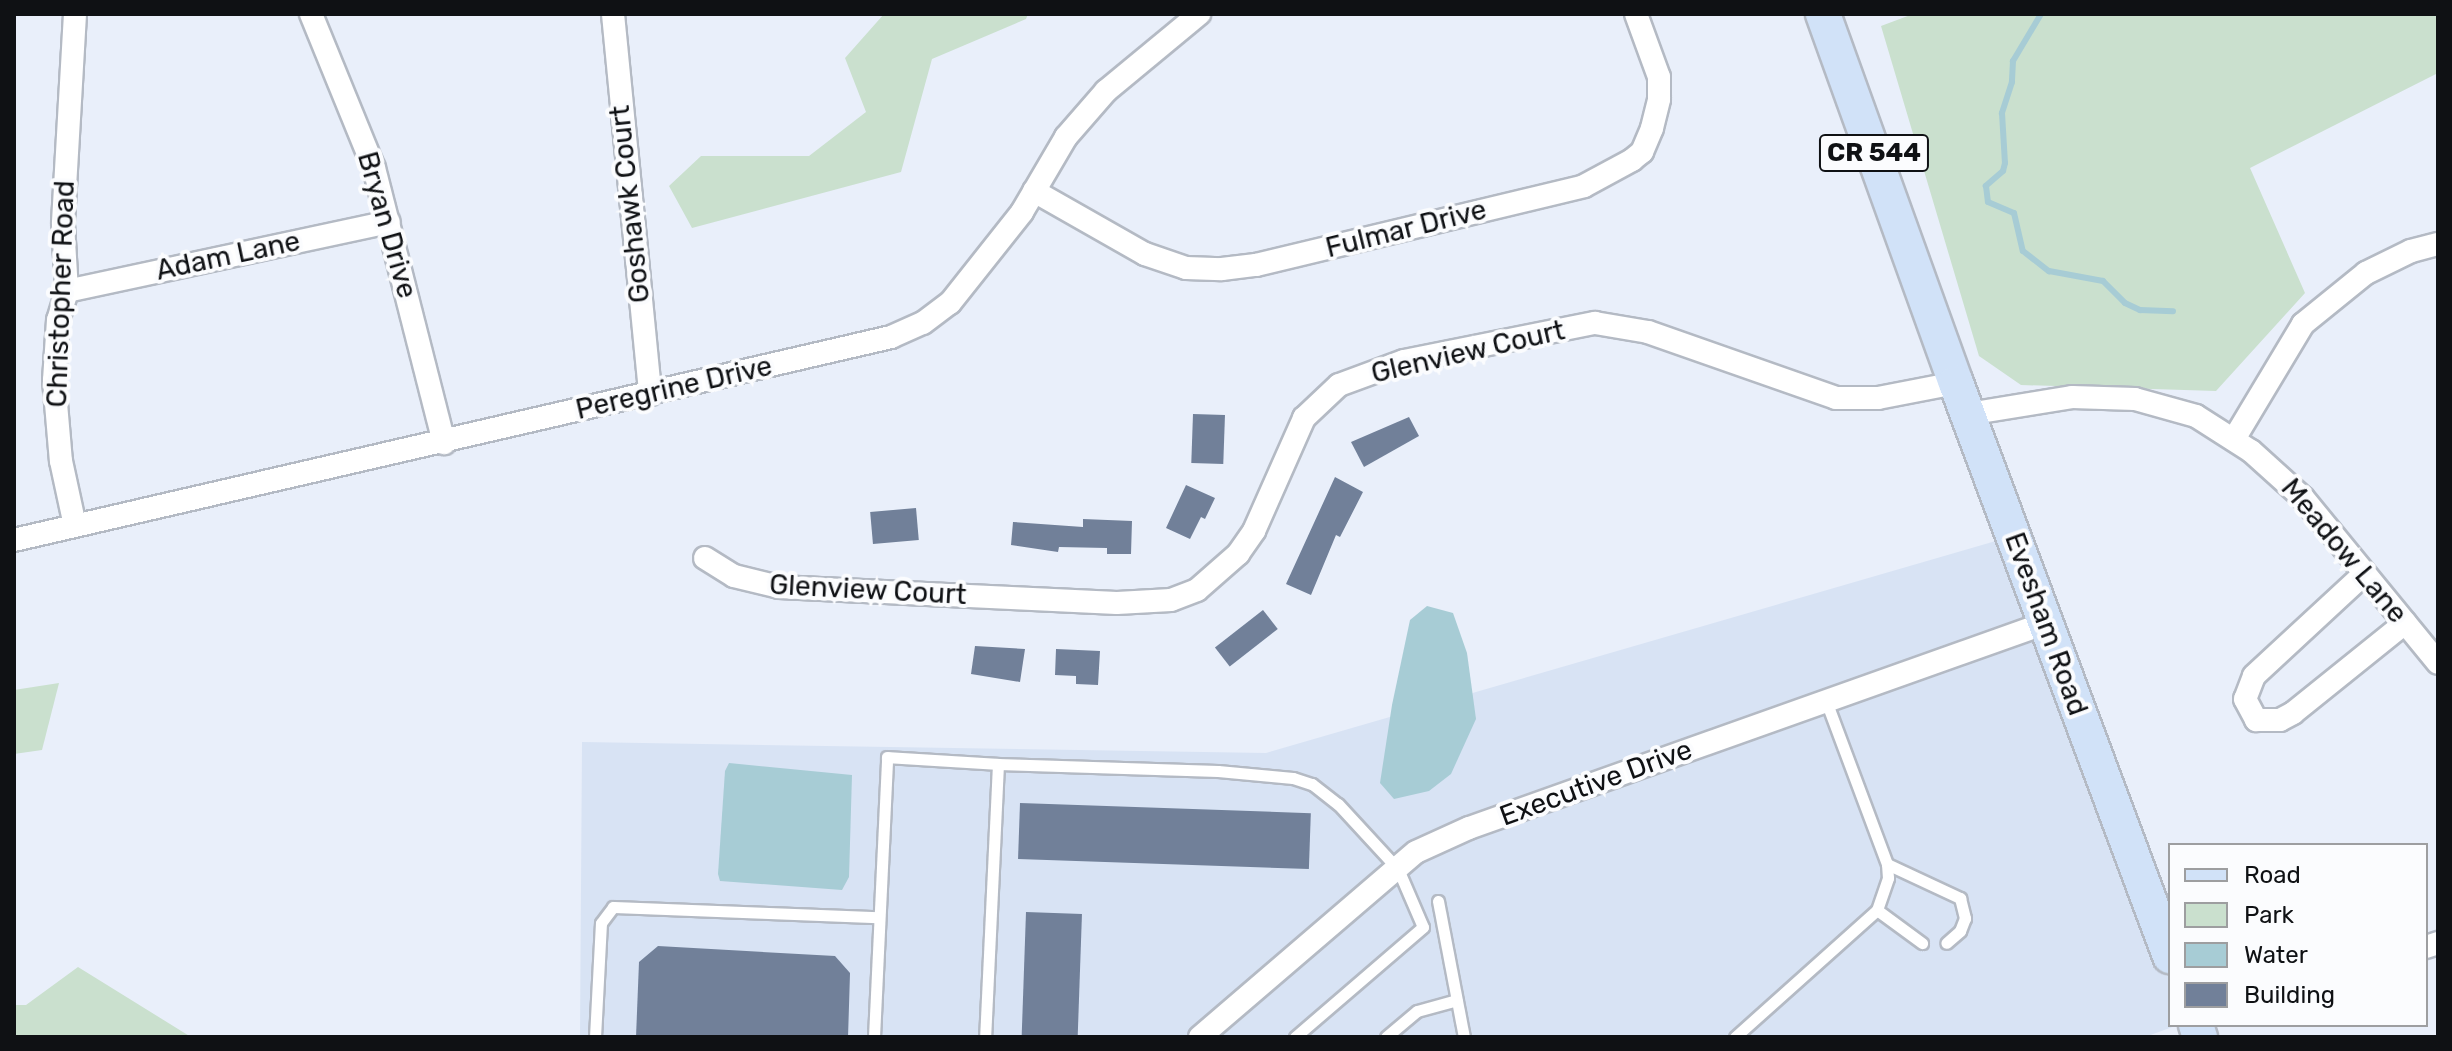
<!DOCTYPE html>
<style>
body{margin:0}
#map{position:relative;width:2452px;height:1051px;overflow:hidden;background:#e9effa;font-family:Rubik,sans-serif}
div>[style]{position:absolute}
.built>*{inset:0;background:#d8e3f4}
.green>*{inset:0;background:#cae0ce}
.water>*{inset:0;background:#a7ccd5}
.stream>*{height:6px;margin:-3px;padding:0 3px;transform-origin:3px;border-radius:3px;background:#a7ccd5}
.building>*{inset:0;background:#718099;transform-origin:0 0}
.roads{filter:drop-shadow(2px 0 #b4bac4) drop-shadow(-2px 0 #b4bac4) drop-shadow(0 2px #b4bac4) drop-shadow(0 -2px #b4bac4)}
.lane>*{height:11px;margin:-5.5px;padding:0 5.5px;transform-origin:5.5px;border-radius:5.5px;background:#fff}
.street>*{height:22px;margin:-11px;padding:0 11px;transform-origin:11px;border-radius:11px;background:#fff}
.primary>*{height:34px;margin:-17px;padding:0 17px;transform-origin:17px;border-radius:17px;background:#d1e2f8}
span{translate:-50% -50%;white-space:nowrap;text-align:center;line-height:1.15;-webkit-text-stroke:8px #fbfcfe;paint-order:stroke}
.shield-label span{padding:2px 6px;background:#fbfcfe;border:2px solid;border-radius:6px;-webkit-text-stroke-width:0}
.shield-label{font-size:26px;color:#0f1114;font-weight:700}
.street-label{font-size:28px;color:#0f1114}
.frame{position:absolute;inset:0;border:16px solid #0f1114;pointer-events:none}
.legend{position:absolute;left:2168px;top:843px;width:260px;height:184px;box-sizing:border-box;background:#fbfcfe;border:2px solid #9d9ea0;margin:0;padding:10px 14px;list-style:none;font-size:24px;color:#0f1114}
.legend li{display:flex;align-items:center;gap:16px;height:40px}
.legend b{width:40px;border:2px solid #9d9ea0}
</style>
<div id="map">
<div class="built">
<i style="clip-path:polygon(2013px 536px,2170px 956px,2170px 1025px,2178px 1025px,2145px 1037px,580px 1037px,582px 742px,1266px 753px)"></i>
</div>
<div class="green">
<i style="clip-path:polygon(884px 14px,1028px 14px,1026px 19px,932px 59px,901px 172px,692px 228px,669px 186px,701px 156px,809px 156px,866px 112px,845px 58px)"></i>
<i style="clip-path:polygon(1913px 14px,2438px 14px,2438px 73px,2250px 168px,2305px 293px,2216px 391px,2021px 385px,1979px 356px,1881px 26px)"></i>
<i style="clip-path:polygon(59px 683px,42px 750px,14px 754px,14px 690px)"></i>
<i style="clip-path:polygon(78px 967px,191px 1037px,14px 1037px,14px 1005px,26px 1005px)"></i>
</div>
<div class="water">
<i style="clip-path:polygon(1427px 606px,1453px 613px,1467px 653px,1476px 719px,1451px 774px,1429px 791px,1394px 799px,1380px 783px,1392px 705px,1410px 620px)"></i>
<i style="clip-path:polygon(729px 763px,852px 775px,849px 877px,842px 890px,720px 881px,718px 874px,725px 771px)"></i>
</div>
<div class="stream">
<i style="left:2041px;top:14px;width:55px;rotate:120.8deg"></i>
<i style="left:2013px;top:61px;width:21px;rotate:93deg"></i>
<i style="left:2012px;top:82px;width:33px;rotate:108deg"></i>
<i style="left:2002px;top:113px;width:50px;rotate:86.6deg"></i>
<i style="left:2005px;top:163px;width:8px;rotate:104deg"></i>
<i style="left:2003px;top:171px;width:23px;rotate:139deg"></i>
<i style="left:1986px;top:186px;width:16px;rotate:83deg"></i>
<i style="left:1988px;top:202px;width:28px;rotate:23deg"></i>
<i style="left:2014px;top:213px;width:39px;rotate:77deg"></i>
<i style="left:2023px;top:251px;width:33px;rotate:38deg"></i>
<i style="left:2049px;top:271px;width:55px;rotate:10.5deg"></i>
<i style="left:2103px;top:281px;width:31px;rotate:45deg"></i>
<i style="left:2125px;top:303px;width:17px;rotate:25deg"></i>
<i style="left:2140px;top:310px;width:33px;rotate:2deg"></i>
</div>
<div class="building">
<i style="left:1193px;top:414px;width:32px;height:49px;rotate:2deg"></i>
<i style="clip-path:polygon(1409px 417px,1419px 436px,1364px 467px,1351px 442px)"></i>
<i style="clip-path:polygon(1335px 477px,1363px 492px,1340px 537px,1336px 535px,1311px 595px,1286px 584px)"></i>
<i style="clip-path:polygon(1186px 485px,1215px 498px,1205px 519px,1201px 517px,1190px 539px,1166px 528px)"></i>
<i style="left:916px;top:508px;width:32px;height:46px;rotate:85deg"></i>
<i style="clip-path:polygon(1083px 519px,1132px 521px,1131px 554px,1107px 554px,1107px 548px,1059px 547px,1058px 552px,1011px 545px,1013px 522px,1083px 527px)"></i>
<i style="left:1263px;top:610px;width:24px;height:61px;rotate:52deg"></i>
<i style="clip-path:polygon(975px 646px,1025px 649px,1020px 682px,971px 674px)"></i>
<i style="clip-path:polygon(1056px 649px,1100px 651px,1098px 685px,1076px 684px,1076px 676px,1055px 675px)"></i>
<i style="left:1020px;top:803px;width:291px;height:56px;rotate:2deg"></i>
<i style="left:1026px;top:912px;width:56px;height:125px;rotate:2deg"></i>
<i style="clip-path:polygon(658px 946px,835px 956px,850px 973px,848px 1037px,636px 1037px,639px 962px)"></i>
</div>
<div class="roads">
<div class="lane">
<i style="left:998px;top:764px;width:220px;rotate:1.8deg"></i>
<i style="left:1218px;top:771px;width:75px;rotate:5.3deg"></i>
<i style="left:1293px;top:778px;width:20px;rotate:18deg"></i>
<i style="left:1312px;top:784px;width:33px;rotate:38deg"></i>
<i style="left:1338px;top:804px;width:88px;rotate:47.3deg"></i>
<i style="left:1398px;top:869px;width:63px;rotate:66.7deg"></i>
<i style="left:1423px;top:927px;width:169px;rotate:139.3deg"></i>
<i style="left:1887px;top:864px;width:81px;rotate:25deg"></i>
<i style="left:1960px;top:898px;width:21px;rotate:76deg"></i>
<i style="left:1965px;top:918px;width:14px;rotate:111deg"></i>
<i style="left:1960px;top:931px;width:18px;rotate:139deg"></i>
<i style="left:1438px;top:901px;width:138px;rotate:79.2deg"></i>
<i style="left:1877px;top:910px;width:56px;rotate:36.3deg"></i>
<i style="left:595px;top:1037px;width:114px;rotate:-87deg"></i>
<i style="left:601px;top:923px;width:20px;rotate:-53deg"></i>
<i style="left:613px;top:907px;width:266px;rotate:2.2deg"></i>
<i style="left:874px;top:1037px;width:280px;rotate:-87.3deg"></i>
<i style="left:887px;top:757px;width:111px;rotate:3.6deg"></i>
<i style="left:998px;top:764px;width:273px;rotate:92.7deg"></i>
<i style="left:1386px;top:1037px;width:40px;rotate:-40deg"></i>
<i style="left:1417px;top:1011px;width:41px;rotate:-15.4deg"></i>
<i style="left:1735px;top:1037px;width:191px;rotate:-41.8deg"></i>
<i style="left:1877px;top:910px;width:34px;rotate:-71deg"></i>
<i style="left:1888px;top:878px;width:14px;rotate:-94deg"></i>
<i style="left:1887px;top:864px;width:174px;rotate:-110.5deg"></i>
</div>
<div class="street">
<i style="left:75px;top:14px;width:210px;rotate:93.3deg"></i>
<i style="left:63px;top:224px;width:67px;rotate:86.6deg"></i>
<i style="left:67px;top:291px;width:30px;rotate:107deg"></i>
<i style="left:58px;top:320px;width:60px;rotate:93.8deg"></i>
<i style="left:54px;top:380px;width:81px;rotate:85.1deg"></i>
<i style="left:61px;top:461px;width:66px;rotate:77.8deg"></i>
<i style="left:311px;top:14px;width:166px;rotate:67.8deg"></i>
<i style="left:374px;top:168px;width:284px;rotate:75.7deg"></i>
<i style="left:613px;top:14px;width:382px;rotate:84.4deg"></i>
<i style="left:1034px;top:191px;width:128px;rotate:29.6deg"></i>
<i style="left:1145px;top:254px;width:43px;rotate:18.9deg"></i>
<i style="left:1186px;top:268px;width:36px;rotate:2deg"></i>
<i style="left:1222px;top:269px;width:34px;rotate:-7deg"></i>
<i style="left:1256px;top:265px;width:337px;rotate:-13.5deg"></i>
<i style="left:1584px;top:186px;width:55px;rotate:-28.4deg"></i>
<i style="left:1632px;top:160px;width:13px;rotate:-39deg"></i>
<i style="left:1642px;top:152px;width:26px;rotate:-67deg"></i>
<i style="left:1652px;top:128px;width:30px;rotate:-76deg"></i>
<i style="left:1659px;top:99px;width:22px;rotate:-90deg"></i>
<i style="left:1659px;top:77px;width:67px;rotate:-110.1deg"></i>
<i style="left:67px;top:291px;width:329px;rotate:-12.1deg"></i>
<i style="left:1968px;top:414px;width:105px;rotate:-9.3deg"></i>
<i style="left:2072px;top:397px;width:63px;rotate:1.8deg"></i>
<i style="left:2135px;top:399px;width:63px;rotate:15.6deg"></i>
<i style="left:2196px;top:416px;width:65px;rotate:32.5deg"></i>
<i style="left:2251px;top:451px;width:70px;rotate:42.1deg"></i>
<i style="left:2303px;top:498px;width:213px;rotate:50.7deg"></i>
<i style="left:2234px;top:439px;width:134px;rotate:-59deg"></i>
<i style="left:2303px;top:324px;width:81px;rotate:-39deg"></i>
<i style="left:2366px;top:273px;width:50px;rotate:-26.1deg"></i>
<i style="left:2411px;top:251px;width:28px;rotate:-15deg"></i>
<i style="left:14px;top:540px;width:900px;rotate:-13.03deg"></i>
<i style="left:891px;top:337px;width:35px;rotate:-24deg"></i>
<i style="left:923px;top:323px;width:34px;rotate:-37deg"></i>
<i style="left:950px;top:303px;width:116px;rotate:-51.6deg"></i>
<i style="left:1022px;top:212px;width:87px;rotate:-59.6deg"></i>
<i style="left:1066px;top:137px;width:61px;rotate:-49deg"></i>
<i style="left:1106px;top:91px;width:121px;rotate:-39.6deg"></i>
<i style="left:705px;top:558px;width:34px;rotate:32deg"></i>
<i style="left:734px;top:576px;width:46px;rotate:13.7deg"></i>
<i style="left:779px;top:587px;width:338px;rotate:2.7deg"></i>
<i style="left:1117px;top:603px;width:54px;rotate:-3.2deg"></i>
<i style="left:1171px;top:600px;width:28px;rotate:-21deg"></i>
<i style="left:1197px;top:590px;width:55px;rotate:-41.3deg"></i>
<i style="left:1238px;top:554px;width:28px;rotate:-55deg"></i>
<i style="left:1254px;top:531px;width:124px;rotate:-66.1deg"></i>
<i style="left:1304px;top:418px;width:48px;rotate:-43.3deg"></i>
<i style="left:1339px;top:385px;width:69px;rotate:-20.3deg"></i>
<i style="left:1404px;top:361px;width:195px;rotate:-11.3deg"></i>
<i style="left:1595px;top:323px;width:54px;rotate:9.6deg"></i>
<i style="left:1648px;top:332px;width:199px;rotate:19.3deg"></i>
<i style="left:1836px;top:398px;width:42px"></i>
<i style="left:1878px;top:398px;width:79px;rotate:-10.9deg"></i>
<i style="left:2364px;top:574px;width:150px;rotate:137.2deg"></i>
<i style="left:2254px;top:676px;width:25px;rotate:111deg"></i>
<i style="left:2245px;top:699px;width:24px;rotate:62deg"></i>
<i style="left:2256px;top:720px;width:24px"></i>
<i style="left:2280px;top:720px;width:15px;rotate:-28deg"></i>
<i style="left:2293px;top:713px;width:144px;rotate:-38.8deg"></i>
<i style="left:2426px;top:947px;width:13px;rotate:-18deg"></i>
<i style="left:1200px;top:1037px;width:284px;rotate:-40.6deg"></i>
<i style="left:1416px;top:852px;width:58px;rotate:-24.4deg"></i>
<i style="left:1469px;top:828px;width:612px;rotate:-19.56deg"></i>
</div>
<div class="primary">
<i style="left:1823px;top:14px;width:392px;rotate:70.2deg"></i>
<i style="left:1956px;top:383px;width:612px;rotate:69.52deg"></i>
<i style="left:2196px;top:1025px;width:13px;rotate:72deg"></i>
</div>
</div>
<div class="shield-label">
<span style="left:1874px;top:153px">CR 544</span>
</div>
<div class="street-label">
<span style="left:630px;top:204px;rotate:-96deg">Goshawk Court</span>
<span style="left:387px;top:225px;rotate:74deg">Bryan Drive</span>
<span style="left:1406px;top:229px;rotate:-14deg">Fulmar Drive</span>
<span style="left:228px;top:256px;rotate:-12deg">Adam Lane</span>
<span style="left:61px;top:294px;rotate:-88deg">Christopher Road</span>
<span style="left:1468px;top:352px;rotate:-13deg">Glenview Court</span>
<span style="left:674px;top:388px;rotate:-13deg">Peregrine Drive</span>
<span style="left:2344px;top:551px;rotate:50deg">Meadow Lane</span>
<span style="left:868px;top:590px;rotate:3deg">Glenview Court</span>
<span style="left:2046px;top:624px;rotate:70deg">Evesham Road</span>
<span style="left:1596px;top:783px;rotate:-20deg">Executive Drive</span>
</div>
<div class="frame"></div>
<ul class="legend">
<li><b style="height:10px;background:#d1e2f8"></b>Road</li>
<li><b style="height:22px;background:#cae0ce"></b>Park</li>
<li><b style="height:22px;background:#a7ccd5"></b>Water</li>
<li><b style="height:22px;background:#718099"></b>Building</li>
</ul>
</div>
